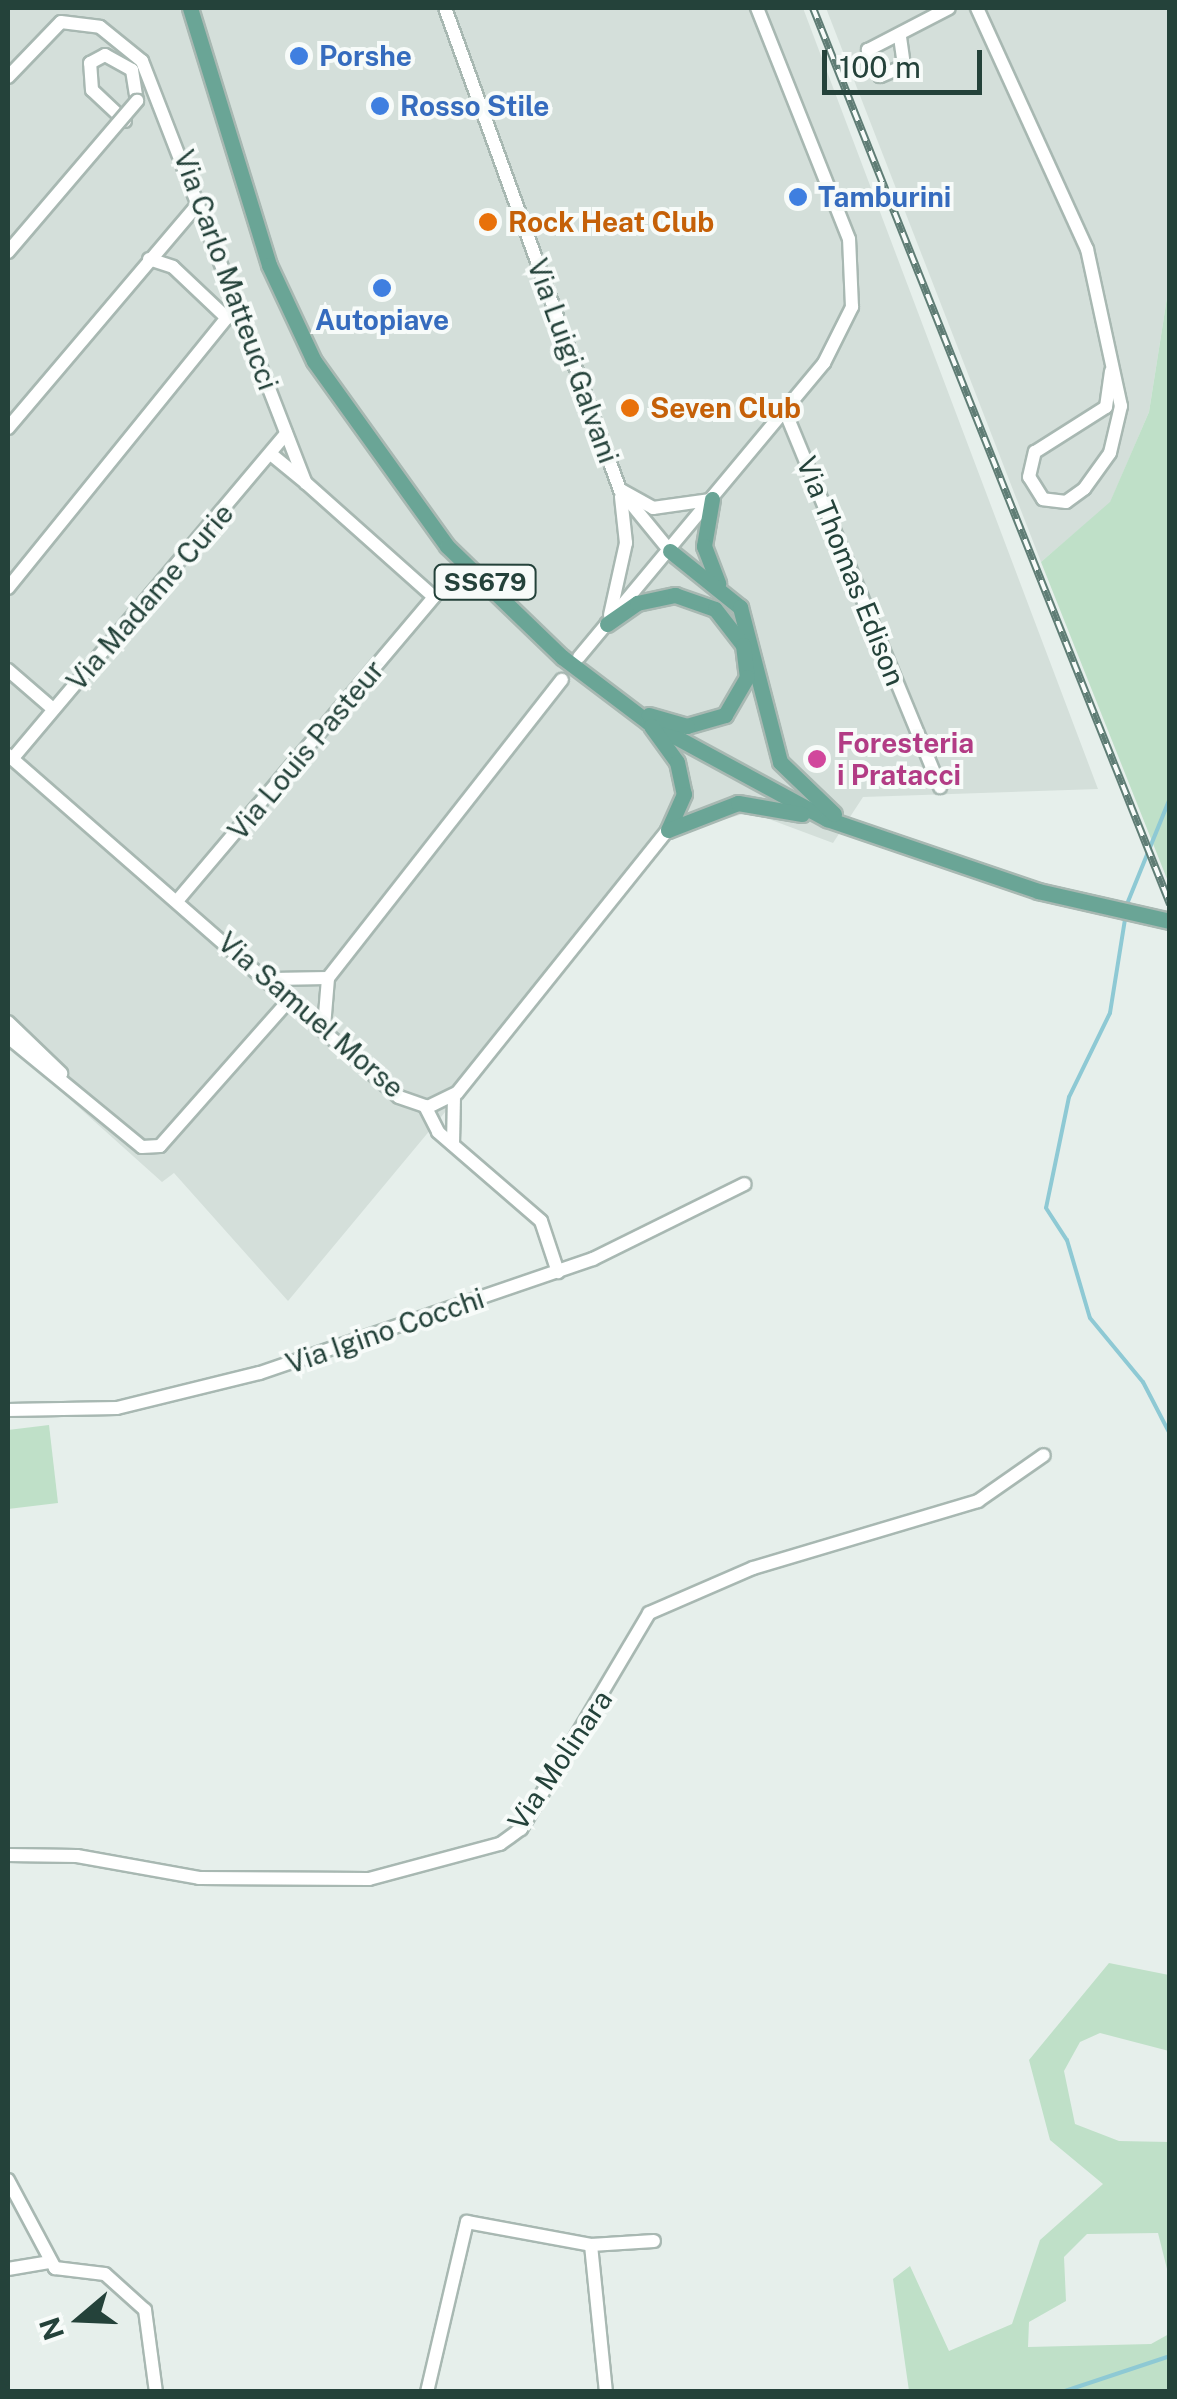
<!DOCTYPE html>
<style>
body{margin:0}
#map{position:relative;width:1177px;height:2399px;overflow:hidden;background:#e6efeb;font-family:"Public Sans",sans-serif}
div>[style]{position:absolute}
.built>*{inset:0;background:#d4dfda}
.green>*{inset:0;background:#bfe0c8}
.stream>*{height:4px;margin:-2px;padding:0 2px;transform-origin:2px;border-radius:2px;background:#8ec9d4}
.roads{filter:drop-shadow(2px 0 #a8b8b2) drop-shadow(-2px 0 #a8b8b2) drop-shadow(0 2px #a8b8b2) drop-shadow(0 -2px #a8b8b2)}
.minor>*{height:12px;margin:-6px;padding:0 6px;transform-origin:6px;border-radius:6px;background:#fff}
.major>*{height:15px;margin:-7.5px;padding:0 7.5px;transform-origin:7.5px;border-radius:7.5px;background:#6aa596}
.rail>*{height:8px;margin-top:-4px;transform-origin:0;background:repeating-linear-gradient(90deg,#f7fbf9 0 11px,#5f7d75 0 22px);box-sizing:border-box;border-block:2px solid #5f7d75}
.bridges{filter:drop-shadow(2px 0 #a8b8b2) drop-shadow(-2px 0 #a8b8b2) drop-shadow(0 2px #a8b8b2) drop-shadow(0 -2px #a8b8b2)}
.minor-bridge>*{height:12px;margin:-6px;padding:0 6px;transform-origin:6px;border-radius:6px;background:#fff}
.dots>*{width:28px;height:28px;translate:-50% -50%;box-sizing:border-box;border:5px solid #f7fbf9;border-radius:50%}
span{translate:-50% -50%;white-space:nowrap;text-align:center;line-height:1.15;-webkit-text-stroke:8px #f7fbf9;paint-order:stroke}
.shield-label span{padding:2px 8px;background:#f7fbf9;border:2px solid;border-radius:8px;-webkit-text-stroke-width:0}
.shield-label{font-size:25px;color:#24423a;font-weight:700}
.shop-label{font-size:28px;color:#366cbe;font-weight:700}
.left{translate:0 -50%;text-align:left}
.food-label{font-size:28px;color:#c56008;font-weight:700}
.street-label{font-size:28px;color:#24423a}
.hotel-label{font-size:28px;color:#b23c85;font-weight:700}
.frame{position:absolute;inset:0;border:10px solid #24423a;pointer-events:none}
.north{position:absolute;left:30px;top:2269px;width:100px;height:100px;-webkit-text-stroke:8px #f7fbf9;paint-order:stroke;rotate:251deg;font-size:28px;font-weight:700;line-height:40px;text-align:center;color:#24423a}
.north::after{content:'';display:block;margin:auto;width:35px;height:45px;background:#24423a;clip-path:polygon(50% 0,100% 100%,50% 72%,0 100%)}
.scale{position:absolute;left:822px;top:50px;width:160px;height:45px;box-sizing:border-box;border:5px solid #24423a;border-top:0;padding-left:12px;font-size:30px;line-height:35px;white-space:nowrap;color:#24423a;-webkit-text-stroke:8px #f7fbf9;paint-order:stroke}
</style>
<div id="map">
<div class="built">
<i style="clip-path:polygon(8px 8px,803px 8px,1098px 789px,863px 797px,833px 843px,750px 812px,677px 833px,288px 1301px,174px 1173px,162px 1182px,8px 1044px)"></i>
<i style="clip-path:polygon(826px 8px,1169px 8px,1169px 285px,1149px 412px,1110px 503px,1041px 562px)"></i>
</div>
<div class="green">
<i style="clip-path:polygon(1169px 285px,1169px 884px,1041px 562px,1110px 502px,1149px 412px)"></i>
<i style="clip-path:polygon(49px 1425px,58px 1503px,8px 1509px,8px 1430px)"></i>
<i style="clip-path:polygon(1109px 1963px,1169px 1975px,1169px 2051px,1100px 2033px,1080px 2042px,1064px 2071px,1075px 2124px,1119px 2141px,1169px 2142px,1169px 2277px,1158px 2233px,1087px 2234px,1064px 2257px,1066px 2301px,1029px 2322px,1028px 2347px,1151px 2344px,1169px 2334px,1169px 2391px,909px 2391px,893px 2279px,910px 2266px,949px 2351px,1012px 2324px,1040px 2240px,1103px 2184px,1050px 2140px,1029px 2060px)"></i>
</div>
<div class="stream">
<i style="left:1127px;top:904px;width:114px;rotate:-67.9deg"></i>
<i style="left:1126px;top:913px;width:101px;rotate:99.1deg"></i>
<i style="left:1110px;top:1013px;width:93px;rotate:116deg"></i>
<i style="left:1069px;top:1097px;width:113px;rotate:101.7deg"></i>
<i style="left:1046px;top:1208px;width:38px;rotate:57deg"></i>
<i style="left:1067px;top:1240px;width:81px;rotate:73.6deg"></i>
<i style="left:1090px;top:1318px;width:83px;rotate:50.4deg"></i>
<i style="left:1143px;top:1382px;width:59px;rotate:62.6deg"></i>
<i style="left:1170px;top:2199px;width:27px;rotate:90deg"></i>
<i style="left:1062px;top:2392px;width:114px;rotate:-18.4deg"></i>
</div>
<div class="roads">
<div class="minor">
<i style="left:445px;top:8px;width:513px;rotate:70.05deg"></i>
<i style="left:620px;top:490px;width:79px;rotate:50.7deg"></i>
<i style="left:977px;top:8px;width:265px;rotate:65.5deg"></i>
<i style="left:1087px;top:249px;width:161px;rotate:77.8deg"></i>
<i style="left:1121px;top:406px;width:48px;rotate:103.2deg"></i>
<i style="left:1110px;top:453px;width:44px;rotate:125.8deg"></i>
<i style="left:1084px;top:489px;width:22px;rotate:144deg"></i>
<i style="left:1066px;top:502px;width:23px;rotate:-173deg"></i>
<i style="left:1043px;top:499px;width:26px;rotate:-122deg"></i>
<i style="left:1029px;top:477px;width:26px;rotate:-77deg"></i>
<i style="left:1035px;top:452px;width:84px;rotate:-32.4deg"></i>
<i style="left:1106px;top:407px;width:36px;rotate:-82deg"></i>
<i style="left:900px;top:37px;width:29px;rotate:82deg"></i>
<i style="left:904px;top:66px;width:26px;rotate:157deg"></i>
<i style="left:880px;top:76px;width:29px;rotate:-115deg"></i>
<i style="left:868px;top:50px;width:91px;rotate:-27.4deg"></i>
<i style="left:8px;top:77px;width:76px;rotate:-46.1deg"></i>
<i style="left:61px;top:22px;width:39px;rotate:7deg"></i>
<i style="left:100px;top:27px;width:54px;rotate:39deg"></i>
<i style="left:142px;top:61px;width:453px;rotate:68.8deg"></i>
<i style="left:306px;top:483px;width:171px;rotate:41.7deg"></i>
<i style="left:434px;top:597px;width:398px;rotate:130.2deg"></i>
<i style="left:125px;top:121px;width:45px;rotate:-136.8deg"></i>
<i style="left:92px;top:90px;width:27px;rotate:-94deg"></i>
<i style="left:90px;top:63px;width:17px;rotate:-28deg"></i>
<i style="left:105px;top:55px;width:31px;rotate:29deg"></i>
<i style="left:132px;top:70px;width:31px;rotate:81deg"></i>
<i style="left:149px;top:259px;width:25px;rotate:18deg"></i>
<i style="left:173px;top:267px;width:74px;rotate:43.4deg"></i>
<i style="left:785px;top:411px;width:407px;rotate:67.6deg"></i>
<i style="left:8px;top:428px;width:295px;rotate:-49.7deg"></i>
<i style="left:272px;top:455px;width:43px;rotate:39.3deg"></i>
<i style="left:621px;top:490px;width:37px;rotate:29deg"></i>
<i style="left:653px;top:508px;width:58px;rotate:-8deg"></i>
<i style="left:8px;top:588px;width:348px;rotate:-51deg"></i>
<i style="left:227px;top:318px;width:16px;rotate:-22deg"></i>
<i style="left:610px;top:615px;width:74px;rotate:-77.5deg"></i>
<i style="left:626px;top:543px;width:46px;rotate:-96.2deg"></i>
<i style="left:579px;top:657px;width:383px;rotate:-50.2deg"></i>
<i style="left:824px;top:363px;width:63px;rotate:-63.4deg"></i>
<i style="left:852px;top:307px;width:68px;rotate:-92.5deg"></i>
<i style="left:849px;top:239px;width:249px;rotate:-111.7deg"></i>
<i style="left:8px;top:670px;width:60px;rotate:40.9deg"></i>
<i style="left:8px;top:755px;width:519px;rotate:41.18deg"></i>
<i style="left:399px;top:1097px;width:31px;rotate:19deg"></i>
<i style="left:428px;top:1107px;width:32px;rotate:-26deg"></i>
<i style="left:457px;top:1093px;width:337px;rotate:-51.3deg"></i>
<i style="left:13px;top:758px;width:424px;rotate:-49.9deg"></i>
<i style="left:272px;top:979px;width:56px;rotate:-1deg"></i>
<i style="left:8px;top:1022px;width:74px;rotate:43.9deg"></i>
<i style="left:324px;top:1027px;width:49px;rotate:-85.3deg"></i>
<i style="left:328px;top:978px;width:379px;rotate:-51.9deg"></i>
<i style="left:8px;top:1037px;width:173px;rotate:39.4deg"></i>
<i style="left:142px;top:1147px;width:18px;rotate:-3deg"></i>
<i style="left:160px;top:1146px;width:198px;rotate:-48.5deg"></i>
<i style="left:425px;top:1106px;width:29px;rotate:63deg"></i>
<i style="left:438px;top:1132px;width:136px;rotate:40.8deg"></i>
<i style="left:541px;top:1221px;width:54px;rotate:71.6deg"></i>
<i style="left:453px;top:1144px;width:49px;rotate:-88.8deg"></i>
<i style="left:8px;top:1410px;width:109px;rotate:-1.1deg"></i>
<i style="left:117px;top:1408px;width:147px;rotate:-13.8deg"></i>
<i style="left:260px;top:1373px;width:352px;rotate:-18.9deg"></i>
<i style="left:593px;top:1259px;width:169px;rotate:-26.3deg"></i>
<i style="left:8px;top:1855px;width:69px;rotate:0.8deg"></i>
<i style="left:77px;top:1856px;width:124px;rotate:10.2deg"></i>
<i style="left:199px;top:1878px;width:170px;rotate:0.3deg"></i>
<i style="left:369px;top:1879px;width:136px;rotate:-15deg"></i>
<i style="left:500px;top:1844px;width:26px;rotate:-36deg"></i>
<i style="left:521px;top:1829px;width:251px;rotate:-59.3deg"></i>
<i style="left:649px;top:1613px;width:113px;rotate:-23.4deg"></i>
<i style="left:753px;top:1568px;width:235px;rotate:-16.6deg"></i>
<i style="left:978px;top:1501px;width:80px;rotate:-34.9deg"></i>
<i style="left:8px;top:2180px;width:100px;rotate:61.9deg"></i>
<i style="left:55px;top:2268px;width:50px;rotate:6.8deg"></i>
<i style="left:105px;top:2274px;width:54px;rotate:42deg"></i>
<i style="left:145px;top:2310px;width:83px;rotate:82.4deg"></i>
<i style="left:591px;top:2245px;width:148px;rotate:84.2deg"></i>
<i style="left:8px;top:2269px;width:43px;rotate:-9.5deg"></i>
<i style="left:427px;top:2392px;width:175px;rotate:-76.8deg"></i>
<i style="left:467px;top:2222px;width:126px;rotate:10.5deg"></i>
<i style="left:591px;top:2245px;width:63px;rotate:-3.6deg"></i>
</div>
<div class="major">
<i style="left:190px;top:8px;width:269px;rotate:72.9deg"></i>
<i style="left:269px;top:265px;width:106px;rotate:64.9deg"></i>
<i style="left:314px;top:361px;width:228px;rotate:54.3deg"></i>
<i style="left:447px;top:546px;width:160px;rotate:44deg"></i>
<i style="left:562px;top:657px;width:108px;rotate:37.1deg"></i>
<i style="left:648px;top:722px;width:204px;rotate:28.5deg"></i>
<i style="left:827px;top:819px;width:223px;rotate:18.8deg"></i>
<i style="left:1038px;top:891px;width:135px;rotate:12.8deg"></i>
<i style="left:712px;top:499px;width:48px;rotate:99.7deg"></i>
<i style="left:704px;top:546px;width:40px;rotate:69deg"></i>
<i style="left:670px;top:551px;width:90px;rotate:38.7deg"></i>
<i style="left:740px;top:607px;width:160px;rotate:75.5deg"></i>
<i style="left:780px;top:762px;width:75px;rotate:43.9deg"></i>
<i style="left:607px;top:624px;width:37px;rotate:-35deg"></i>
<i style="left:637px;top:603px;width:39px;rotate:-12deg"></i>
<i style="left:675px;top:595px;width:42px;rotate:19.3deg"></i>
<i style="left:715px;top:609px;width:46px;rotate:52.1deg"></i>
<i style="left:743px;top:645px;width:32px;rotate:83deg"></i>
<i style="left:747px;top:677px;width:44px;rotate:120.1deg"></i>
<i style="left:725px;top:715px;width:40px;rotate:164deg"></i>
<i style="left:687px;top:726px;width:40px;rotate:-164deg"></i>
<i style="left:651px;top:726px;width:44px;rotate:54.2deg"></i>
<i style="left:677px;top:762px;width:33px;rotate:78deg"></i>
<i style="left:684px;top:794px;width:39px;rotate:114deg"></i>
<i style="left:668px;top:830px;width:75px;rotate:-21.1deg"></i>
<i style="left:738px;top:803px;width:65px;rotate:9.8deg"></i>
</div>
</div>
<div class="rail">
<i style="left:813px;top:8px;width:965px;rotate:68.28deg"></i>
</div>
<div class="bridges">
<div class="minor-bridge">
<i style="left:8px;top:252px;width:199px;rotate:-49.5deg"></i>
</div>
</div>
<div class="dots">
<i style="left:299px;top:56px;background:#3f7fe0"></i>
<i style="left:380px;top:106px;background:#3f7fe0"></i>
<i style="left:798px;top:197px;background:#3f7fe0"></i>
<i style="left:488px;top:222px;background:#e8710a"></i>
<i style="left:382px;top:288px;background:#3f7fe0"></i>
<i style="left:630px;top:408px;background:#e8710a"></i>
<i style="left:817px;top:759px;background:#d1479c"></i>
</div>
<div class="shield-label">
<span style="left:485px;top:582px">SS679</span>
</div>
<div class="shop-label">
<span class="left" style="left:319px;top:56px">Porshe</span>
<span class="left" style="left:400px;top:106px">Rosso Stile</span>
<span class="left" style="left:818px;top:197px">Tamburini</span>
<span style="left:382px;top:320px">Autopiave</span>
</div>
<div class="food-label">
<span class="left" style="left:508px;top:222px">Rock Heat Club</span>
<span class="left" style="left:650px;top:408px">Seven Club</span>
</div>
<div class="street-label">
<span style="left:226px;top:270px;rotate:70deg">Via Carlo Matteucci</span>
<span style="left:573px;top:361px;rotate:70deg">Via Luigi Galvani</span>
<span style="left:851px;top:571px;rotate:68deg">Via Thomas Edison</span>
<span style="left:150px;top:597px;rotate:-49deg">Via Madame Curie</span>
<span style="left:306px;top:750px;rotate:-50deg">Via Louis Pasteur</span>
<span style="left:311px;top:1015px;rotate:41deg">Via Samuel Morse</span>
<span style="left:385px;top:1331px;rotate:-19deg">Via Igino Cocchi</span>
<span style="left:560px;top:1760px;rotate:-56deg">Via Molinara</span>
</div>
<div class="hotel-label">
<span class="left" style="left:837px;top:759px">Foresteria<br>i Pratacci</span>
</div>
<div class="frame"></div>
<div class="north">N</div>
<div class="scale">100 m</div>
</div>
